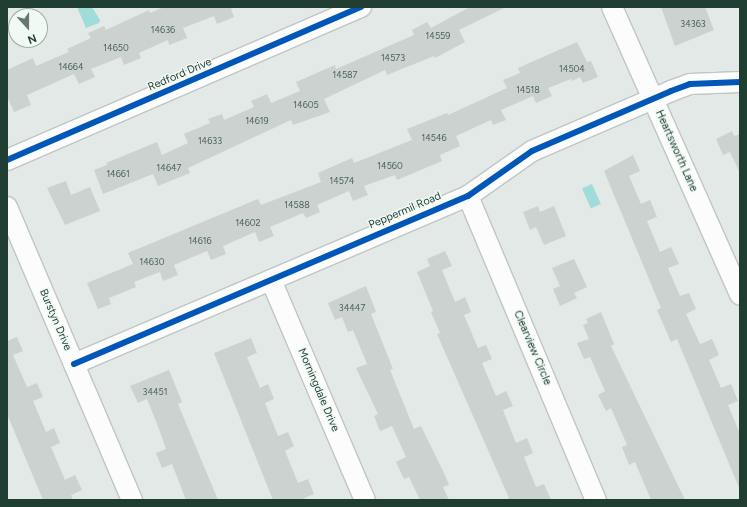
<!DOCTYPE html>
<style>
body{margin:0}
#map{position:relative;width:747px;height:507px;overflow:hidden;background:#e3e9e6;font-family:Figtree,sans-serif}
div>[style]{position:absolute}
.water>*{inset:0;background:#a0dcda;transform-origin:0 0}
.building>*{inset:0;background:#cbd2cf}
.roads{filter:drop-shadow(1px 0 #c0c6c3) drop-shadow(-1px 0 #c0c6c3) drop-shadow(0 1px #c0c6c3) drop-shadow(0 -1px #c0c6c3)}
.minor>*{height:20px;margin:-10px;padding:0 10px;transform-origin:10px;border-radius:10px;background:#fbfcfb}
.cycleway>*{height:6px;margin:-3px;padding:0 3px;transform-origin:3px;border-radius:3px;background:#0057b8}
span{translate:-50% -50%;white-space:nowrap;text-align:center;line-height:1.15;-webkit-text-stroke:3px #f1f9f4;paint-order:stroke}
.number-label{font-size:9px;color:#4b6459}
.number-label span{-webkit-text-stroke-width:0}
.street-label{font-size:11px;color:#1f3e31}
.frame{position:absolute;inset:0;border:8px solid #1f3e31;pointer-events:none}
.north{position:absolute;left:8px;top:8px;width:40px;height:40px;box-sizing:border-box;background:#f1f9f4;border:1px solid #9daea6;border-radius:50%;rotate:159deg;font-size:11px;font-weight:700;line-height:16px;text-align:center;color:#1f3e31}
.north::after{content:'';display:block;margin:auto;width:14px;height:18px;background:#647a70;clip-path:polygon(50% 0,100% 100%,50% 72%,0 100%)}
</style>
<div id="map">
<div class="water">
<i style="clip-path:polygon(77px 7px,92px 7px,100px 20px,99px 23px,86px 28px)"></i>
<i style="left:592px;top:184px;width:22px;height:11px;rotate:66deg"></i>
</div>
<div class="building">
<i style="clip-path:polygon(164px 7px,234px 7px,231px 9px,234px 17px,217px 24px,214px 16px,183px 28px,187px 38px,169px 45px,168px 40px,139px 53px,141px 58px,124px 65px,121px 57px,91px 69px,95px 77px,79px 84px,74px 74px,27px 95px,31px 105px,14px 112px,7px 96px,7px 70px,33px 58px,36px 66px,69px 52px,67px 49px,91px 38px,88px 33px,104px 26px,106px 30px,149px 10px,150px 13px)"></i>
<i style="clip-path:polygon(470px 7px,506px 7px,459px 30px,465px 42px,435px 58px,434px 56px,387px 75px,385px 70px,324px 99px,330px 112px,293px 125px,291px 120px,188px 168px,190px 173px,158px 186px,153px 174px,103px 194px,94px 170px,107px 165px,106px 163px,157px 142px,162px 155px,188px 143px,184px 134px,210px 123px,208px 119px,222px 114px,224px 120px,254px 107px,251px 101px,267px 94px,271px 103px,300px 91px,296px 82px,335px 65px,336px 69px,414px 35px,412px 30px,427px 22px,431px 28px)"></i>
<i style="clip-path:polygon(661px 7px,705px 7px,714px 30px,675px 46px)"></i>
<i style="clip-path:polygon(577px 42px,587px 62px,591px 61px,598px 77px,583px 83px,580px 77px,572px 81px,571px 79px,548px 88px,552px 96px,536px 103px,533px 96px,501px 110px,506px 120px,493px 125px,491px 120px,456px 136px,460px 146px,440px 155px,442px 161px,397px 180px,395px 175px,364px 186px,368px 195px,353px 201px,349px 191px,317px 205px,320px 212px,306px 218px,303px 213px,270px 227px,274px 236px,259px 242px,255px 232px,223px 246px,226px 254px,211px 260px,207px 251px,174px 265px,178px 275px,163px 281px,160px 272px,134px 282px,136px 287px,109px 298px,111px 304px,98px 309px,87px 283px,133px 264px,128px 253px,258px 199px,261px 205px,321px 182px,318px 173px,352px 158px,354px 163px,412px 140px,407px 129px,447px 113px,448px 115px,507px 88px,503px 80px,520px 73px,518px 68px)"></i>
<i style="clip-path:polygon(732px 131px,734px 136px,740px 134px,740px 173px,730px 152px,723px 155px,716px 139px)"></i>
<i style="clip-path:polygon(633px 155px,640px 171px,629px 176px,641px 204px,650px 200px,657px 217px,647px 221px,660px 252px,671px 247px,679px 264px,668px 268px,680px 296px,689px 293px,696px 309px,686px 314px,700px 344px,712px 339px,719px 355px,709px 360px,721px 388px,731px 384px,738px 401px,728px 405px,740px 434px,740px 490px,677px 339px,671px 342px,657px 310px,661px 308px,604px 171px)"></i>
<i style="clip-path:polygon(66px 181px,71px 195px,90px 187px,100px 211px,65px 225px,47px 188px)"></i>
<i style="clip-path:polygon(538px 206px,540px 212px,554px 206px,566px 236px,544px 245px,536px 227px,530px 230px,523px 212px)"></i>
<i style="clip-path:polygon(445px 251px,452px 266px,442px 270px,455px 302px,465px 297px,471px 312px,464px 315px,478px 348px,486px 345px,492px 359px,482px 363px,496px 396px,506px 391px,513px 406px,503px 410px,516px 443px,527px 438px,533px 453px,524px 457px,536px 487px,544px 484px,551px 500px,505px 500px,509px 498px,437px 334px,440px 333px,431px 312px,433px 311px,417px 272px,430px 266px,427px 259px)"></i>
<i style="clip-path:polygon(574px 259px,587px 287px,574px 293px,577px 298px,560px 306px,553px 289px,560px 286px,552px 268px)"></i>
<i style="clip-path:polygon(366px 286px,376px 312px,371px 314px,393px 369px,390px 370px,414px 429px,421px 426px,444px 473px,449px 485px,443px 487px,449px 500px,420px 500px,409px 477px,404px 479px,396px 462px,406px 457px,392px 426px,380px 431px,374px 416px,378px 414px,356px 368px,367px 364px,353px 330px,348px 332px,342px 317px,335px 320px,328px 303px)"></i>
<i style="clip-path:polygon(601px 312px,614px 344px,611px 346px,685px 500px,651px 500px,635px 462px,629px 465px,622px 447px,627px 445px,611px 408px,606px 411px,598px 395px,605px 391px,590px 357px,584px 359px,577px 343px,589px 339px,583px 325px,588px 323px,586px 319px)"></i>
<i style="clip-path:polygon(17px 337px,23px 351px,13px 355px,27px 387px,37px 383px,43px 397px,33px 401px,46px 432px,54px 428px,60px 443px,51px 447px,65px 480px,75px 475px,82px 490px,71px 495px,73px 500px,43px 500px,7px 414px,7px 341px)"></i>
<i style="clip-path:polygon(251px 338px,257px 353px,247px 357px,260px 388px,268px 384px,274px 399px,265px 403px,278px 436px,288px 432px,294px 446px,285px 451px,298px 483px,308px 479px,314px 494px,300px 500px,273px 500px,214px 353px)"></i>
<i style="clip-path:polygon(169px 370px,182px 402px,178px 404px,218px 500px,186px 500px,172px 464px,162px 468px,156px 453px,166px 449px,159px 429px,147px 399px,138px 403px,130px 386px)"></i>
</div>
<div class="roads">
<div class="minor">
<i style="left:612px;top:7px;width:315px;rotate:66deg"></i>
<i style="left:7px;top:160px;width:386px;rotate:-23.4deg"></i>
<i style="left:468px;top:196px;width:330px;rotate:67.2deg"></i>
<i style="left:7px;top:207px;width:319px;rotate:66.9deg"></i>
<i style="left:271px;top:280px;width:239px;rotate:66.9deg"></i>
<i style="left:74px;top:364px;width:428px;rotate:-23.1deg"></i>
<i style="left:468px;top:196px;width:78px;rotate:-35.1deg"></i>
<i style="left:532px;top:151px;width:151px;rotate:-23.3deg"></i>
<i style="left:671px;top:91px;width:20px;rotate:-20deg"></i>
<i style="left:690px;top:84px;width:50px;rotate:-2.3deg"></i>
</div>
</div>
<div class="cycleway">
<i style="left:7px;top:160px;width:386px;rotate:-23.4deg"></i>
<i style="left:74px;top:364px;width:428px;rotate:-23.1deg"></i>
<i style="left:468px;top:196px;width:78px;rotate:-35.1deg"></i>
<i style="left:532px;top:151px;width:151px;rotate:-23.3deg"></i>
<i style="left:671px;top:91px;width:20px;rotate:-20deg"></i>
<i style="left:690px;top:84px;width:50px;rotate:-2.3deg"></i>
</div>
<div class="number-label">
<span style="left:693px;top:24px">34363</span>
<span style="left:163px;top:30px">14636</span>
<span style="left:438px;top:36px">14559</span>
<span style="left:116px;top:48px">14650</span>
<span style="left:393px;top:58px">14573</span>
<span style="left:71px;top:67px">14664</span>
<span style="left:572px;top:69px">14504</span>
<span style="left:345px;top:75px">14587</span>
<span style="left:528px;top:90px">14518</span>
<span style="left:306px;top:105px">14605</span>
<span style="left:257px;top:121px">14619</span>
<span style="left:434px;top:138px">14546</span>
<span style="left:210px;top:141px">14633</span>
<span style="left:390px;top:166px">14560</span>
<span style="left:169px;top:168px">14647</span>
<span style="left:118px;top:174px">14661</span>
<span style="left:342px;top:181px">14574</span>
<span style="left:297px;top:205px">14588</span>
<span style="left:248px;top:223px">14602</span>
<span style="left:200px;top:241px">14616</span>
<span style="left:152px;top:262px">14630</span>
<span style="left:352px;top:308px">34447</span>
<span style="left:155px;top:392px">34451</span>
</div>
<div class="street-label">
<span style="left:180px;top:75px;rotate:-23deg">Redford Drive</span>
<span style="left:676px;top:151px;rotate:66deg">Heartsworth Lane</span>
<span style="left:405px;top:211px;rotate:-23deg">Peppermil Road</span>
<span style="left:55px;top:320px;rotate:67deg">Burstyn Drive</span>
<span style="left:532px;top:348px;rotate:67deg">Clearview Circle</span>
<span style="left:318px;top:390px;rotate:67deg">Morningdale Drive</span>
</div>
<div class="frame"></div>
<div class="north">N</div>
</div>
